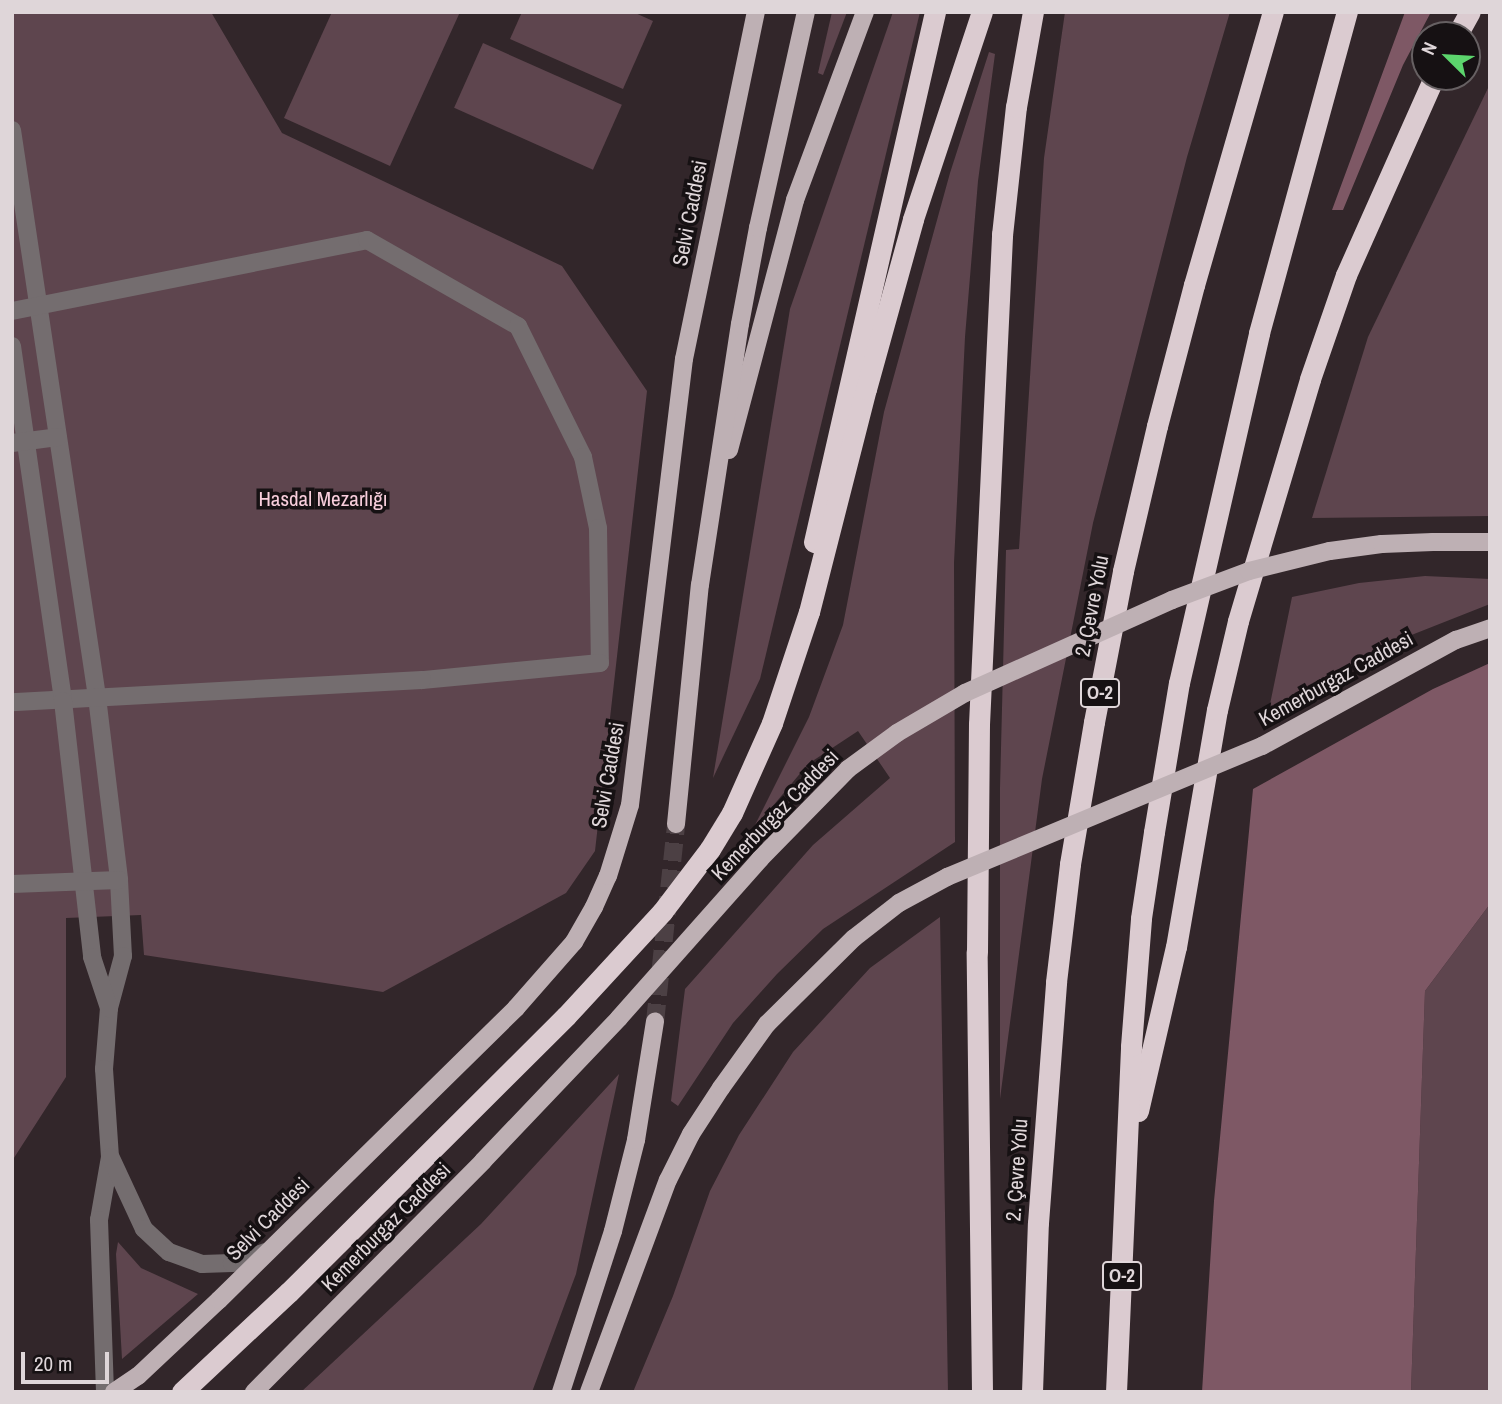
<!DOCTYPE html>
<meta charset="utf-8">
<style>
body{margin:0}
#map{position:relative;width:1502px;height:1404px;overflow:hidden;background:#32262a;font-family:"Archivo Narrow",sans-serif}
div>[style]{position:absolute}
.green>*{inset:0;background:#5e454e;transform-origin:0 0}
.forest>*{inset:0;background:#7e5865}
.major-tunnel>*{height:18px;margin-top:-9px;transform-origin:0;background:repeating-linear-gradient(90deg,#4c4044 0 18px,transparent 0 27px)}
.minor>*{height:18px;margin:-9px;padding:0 9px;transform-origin:9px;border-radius:9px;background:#746d6f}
.major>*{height:18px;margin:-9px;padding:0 9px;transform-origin:9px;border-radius:9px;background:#beb0b4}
.highway>*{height:21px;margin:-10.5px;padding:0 10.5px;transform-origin:10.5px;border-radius:10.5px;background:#dbcbd0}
.major-bridge>*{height:18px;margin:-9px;padding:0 9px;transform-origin:9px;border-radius:9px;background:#beb0b4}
span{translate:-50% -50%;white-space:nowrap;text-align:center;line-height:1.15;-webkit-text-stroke:7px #161113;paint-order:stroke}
.shield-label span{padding:2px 5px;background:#161113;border:2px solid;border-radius:5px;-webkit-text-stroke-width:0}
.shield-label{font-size:19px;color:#dfd6d9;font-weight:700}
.street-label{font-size:21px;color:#dfd6d9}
.park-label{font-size:21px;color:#f8cedc}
.frame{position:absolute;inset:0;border:14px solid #dfd6d9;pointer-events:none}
.north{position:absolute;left:1411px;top:21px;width:70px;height:70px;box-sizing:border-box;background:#161113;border:2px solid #666062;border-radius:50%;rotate:294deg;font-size:19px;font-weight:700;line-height:28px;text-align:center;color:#dfd6d9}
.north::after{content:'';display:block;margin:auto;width:24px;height:32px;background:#5cd56d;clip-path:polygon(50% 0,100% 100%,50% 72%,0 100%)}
.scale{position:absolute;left:21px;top:1352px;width:88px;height:32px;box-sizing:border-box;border:4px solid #dfd6d9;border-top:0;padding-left:9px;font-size:21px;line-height:24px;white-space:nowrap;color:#dfd6d9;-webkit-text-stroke:5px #161113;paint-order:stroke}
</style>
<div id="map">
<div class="green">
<i style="clip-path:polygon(12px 12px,211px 12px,282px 133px,562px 266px,647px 391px,595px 851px,566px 893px,383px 992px,144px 955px,141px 915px,66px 918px,66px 1077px,12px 1161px)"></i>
<i style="clip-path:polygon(332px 12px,460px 12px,390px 166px,284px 118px)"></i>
<i style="clip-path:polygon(522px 12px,633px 12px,653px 21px,623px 89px,510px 39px)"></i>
<i style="clip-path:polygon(832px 12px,847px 12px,823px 75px,818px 73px)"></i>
<i style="clip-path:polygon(893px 12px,920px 12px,760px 679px,713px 778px,790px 309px)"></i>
<i style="clip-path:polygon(1065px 12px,1230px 12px,1187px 157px,1093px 523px,1042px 779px,1000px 1099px,1000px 788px,1006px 550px,1019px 549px,1044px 158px)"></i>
<i style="left:483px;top:43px;width:152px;height:71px;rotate:24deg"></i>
<i style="clip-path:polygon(989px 52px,995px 54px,978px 181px,965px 337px,954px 563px,955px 842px,823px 929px,777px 974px,733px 1023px,678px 1106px,671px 1101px,685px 989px,813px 845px,890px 778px,858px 731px,808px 764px,752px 831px,809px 717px,843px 625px,884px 412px,950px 173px)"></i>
<i style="clip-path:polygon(1490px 84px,1490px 516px,1312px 518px,1368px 337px)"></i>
<i style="clip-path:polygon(1425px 576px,1490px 579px,1490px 604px,1409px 636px,1375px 657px,1269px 709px,1292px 597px,1359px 583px)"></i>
<i style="clip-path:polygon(1490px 904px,1490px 1392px,1411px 1392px,1425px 991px)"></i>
<i style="clip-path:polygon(940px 917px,948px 1392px,633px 1392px,673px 1296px,710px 1191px,739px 1135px,793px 1052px,870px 968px)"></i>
<i style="clip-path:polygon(619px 1074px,576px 1274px,532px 1392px,301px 1392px,481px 1224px)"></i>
<i style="clip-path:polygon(118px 1242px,141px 1268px,198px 1294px,122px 1359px,116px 1254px)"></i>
</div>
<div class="forest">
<i style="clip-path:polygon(1405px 12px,1431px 12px,1403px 65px,1343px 210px,1332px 210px)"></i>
<i style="clip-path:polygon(1490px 663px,1490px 904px,1425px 991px,1411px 1392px,1202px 1392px,1214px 1201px,1253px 789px,1433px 689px)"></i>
</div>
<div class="major-tunnel">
<i style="left:655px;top:1022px;width:199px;rotate:-83.9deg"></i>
</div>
<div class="minor">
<i style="left:12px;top:130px;width:573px;rotate:81.47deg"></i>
<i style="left:97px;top:697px;width:184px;rotate:83.1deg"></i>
<i style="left:119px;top:880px;width:76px;rotate:87deg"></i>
<i style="left:123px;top:956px;width:54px;rotate:105.1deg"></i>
<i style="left:109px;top:1008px;width:61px;rotate:94.7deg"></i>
<i style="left:104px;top:1069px;width:88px;rotate:86.1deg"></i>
<i style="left:110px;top:1157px;width:64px;rotate:99.9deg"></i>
<i style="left:99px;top:1220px;width:172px;rotate:88deg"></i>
<i style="left:12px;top:311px;width:362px;rotate:-11.3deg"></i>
<i style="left:367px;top:240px;width:174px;rotate:29.7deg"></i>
<i style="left:518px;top:326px;width:146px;rotate:63.6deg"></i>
<i style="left:583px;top:457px;width:73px;rotate:78.1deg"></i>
<i style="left:598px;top:528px;width:135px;rotate:89.2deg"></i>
<i style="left:600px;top:663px;width:179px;rotate:174.5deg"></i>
<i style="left:422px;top:680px;width:411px;rotate:176.9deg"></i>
<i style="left:12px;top:346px;width:359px;rotate:81.8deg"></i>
<i style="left:63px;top:701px;width:258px;rotate:83.5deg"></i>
<i style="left:92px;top:957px;width:54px;rotate:71.6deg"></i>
<i style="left:12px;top:443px;width:46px;rotate:-7.4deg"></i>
<i style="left:12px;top:884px;width:107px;rotate:-2.1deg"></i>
<i style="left:111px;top:1158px;width:78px;rotate:65.1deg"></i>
<i style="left:144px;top:1229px;width:34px;rotate:43deg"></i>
<i style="left:169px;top:1252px;width:35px;rotate:20deg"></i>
<i style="left:202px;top:1264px;width:30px;rotate:-2deg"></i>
<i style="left:232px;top:1263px;width:35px;rotate:-18deg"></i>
</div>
<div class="major">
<i style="left:729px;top:450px;width:259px;rotate:-75.2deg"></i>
<i style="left:795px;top:200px;width:201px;rotate:-69.6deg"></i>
<i style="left:1433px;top:542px;width:57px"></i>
<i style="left:1262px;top:746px;width:221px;rotate:-28.7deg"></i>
<i style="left:1456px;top:640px;width:36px;rotate:-19deg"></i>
<i style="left:676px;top:824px;width:240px;rotate:-84.3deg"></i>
<i style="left:700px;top:585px;width:264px;rotate:-81.3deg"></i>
<i style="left:740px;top:324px;width:98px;rotate:-79.4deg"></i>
<i style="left:758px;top:228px;width:221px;rotate:-77.5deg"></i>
<i style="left:114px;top:1392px;width:29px;rotate:-34deg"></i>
<i style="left:138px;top:1376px;width:111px;rotate:-43.2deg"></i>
<i style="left:219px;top:1300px;width:417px;rotate:-44.5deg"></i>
<i style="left:516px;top:1008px;width:88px;rotate:-48.7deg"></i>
<i style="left:574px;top:942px;width:40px;rotate:-60.3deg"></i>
<i style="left:594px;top:907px;width:34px;rotate:-66deg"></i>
<i style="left:608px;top:876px;width:74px;rotate:-72.8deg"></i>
<i style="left:630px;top:805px;width:449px;rotate:-83.1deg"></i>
<i style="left:684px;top:359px;width:354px;rotate:-78.3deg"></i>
<i style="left:254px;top:1392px;width:325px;rotate:-45.2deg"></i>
<i style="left:483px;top:1161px;width:197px;rotate:-46.4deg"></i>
<i style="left:619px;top:1018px;width:213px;rotate:-48.4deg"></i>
<i style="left:760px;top:859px;width:126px;rotate:-45.6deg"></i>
<i style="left:561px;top:1392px;width:169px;rotate:-72.1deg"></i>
<i style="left:613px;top:1231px;width:94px;rotate:-75.8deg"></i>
<i style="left:636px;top:1140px;width:120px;rotate:-80.9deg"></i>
<i style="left:589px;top:1392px;width:226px;rotate:-69.6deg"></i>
<i style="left:668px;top:1180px;width:51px;rotate:-63.4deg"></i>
<i style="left:691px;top:1134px;width:55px;rotate:-56.9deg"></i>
<i style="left:721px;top:1088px;width:79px;rotate:-54.3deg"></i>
<i style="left:767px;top:1024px;width:122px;rotate:-44.7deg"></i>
<i style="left:854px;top:938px;width:57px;rotate:-37.9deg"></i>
<i style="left:899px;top:903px;width:55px;rotate:-28.4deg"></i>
</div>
<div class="highway">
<i style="left:1457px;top:35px;width:26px;rotate:-61deg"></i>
<i style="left:814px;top:542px;width:544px;rotate:-77.14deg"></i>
<i style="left:1138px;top:1111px;width:168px;rotate:-77deg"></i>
<i style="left:1176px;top:947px;width:241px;rotate:-80.2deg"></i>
<i style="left:1217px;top:710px;width:91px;rotate:-76.7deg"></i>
<i style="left:1238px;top:621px;width:252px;rotate:-73.4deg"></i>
<i style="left:1310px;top:379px;width:110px;rotate:-70.9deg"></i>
<i style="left:1346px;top:275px;width:217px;rotate:-66deg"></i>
<i style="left:182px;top:1392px;width:146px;rotate:-43.1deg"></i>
<i style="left:289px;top:1292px;width:391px;rotate:-44.9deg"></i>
<i style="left:566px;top:1016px;width:142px;rotate:-47.3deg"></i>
<i style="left:662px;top:912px;width:79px;rotate:-52.7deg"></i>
<i style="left:710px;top:849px;width:42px;rotate:-58.6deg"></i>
<i style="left:732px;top:813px;width:98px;rotate:-66deg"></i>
<i style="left:772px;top:723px;width:117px;rotate:-71.6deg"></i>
<i style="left:809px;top:612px;width:230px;rotate:-75.7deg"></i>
<i style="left:866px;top:389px;width:176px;rotate:-74.5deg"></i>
<i style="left:913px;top:219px;width:218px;rotate:-71.6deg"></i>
<i style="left:982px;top:1392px;width:440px;rotate:-90.7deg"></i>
<i style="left:977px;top:952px;width:228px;rotate:-89.5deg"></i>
<i style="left:979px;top:724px;width:490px;rotate:-87.3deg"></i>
<i style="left:1002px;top:235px;width:129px;rotate:-83.8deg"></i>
<i style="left:1016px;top:107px;width:97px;rotate:-79.9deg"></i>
<i style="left:1032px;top:1392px;width:169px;rotate:-88deg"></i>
<i style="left:1038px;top:1223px;width:242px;rotate:-85.7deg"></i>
<i style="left:1056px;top:982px;width:119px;rotate:-83.2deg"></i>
<i style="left:1070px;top:864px;width:144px;rotate:-80.4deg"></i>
<i style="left:1094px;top:722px;width:154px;rotate:-79.1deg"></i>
<i style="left:1123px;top:571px;width:149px;rotate:-76.8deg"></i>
<i style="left:1157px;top:426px;width:146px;rotate:-75.3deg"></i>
<i style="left:1194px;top:285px;width:284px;rotate:-73.9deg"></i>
<i style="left:1116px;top:1392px;width:346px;rotate:-87.5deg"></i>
<i style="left:1131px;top:1046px;width:128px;rotate:-85.5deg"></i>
<i style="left:1141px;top:918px;width:87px;rotate:-81.4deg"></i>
<i style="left:1154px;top:832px;width:151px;rotate:-80.5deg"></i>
<i style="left:1179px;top:683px;width:359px;rotate:-77.1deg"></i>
<i style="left:1259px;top:333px;width:333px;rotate:-74.7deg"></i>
</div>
<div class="major-bridge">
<i style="left:848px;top:769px;width:61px;rotate:-36.3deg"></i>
<i style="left:897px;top:733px;width:79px;rotate:-30.5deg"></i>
<i style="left:965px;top:693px;width:227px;rotate:-24.2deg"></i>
<i style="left:1172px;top:600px;width:82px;rotate:-20.6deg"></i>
<i style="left:1249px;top:571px;width:83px;rotate:-13.9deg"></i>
<i style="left:1330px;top:551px;width:52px;rotate:-7.7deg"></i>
<i style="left:1382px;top:544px;width:51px;rotate:-2.2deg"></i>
<i style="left:947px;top:877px;width:341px;rotate:-22.6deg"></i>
</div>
<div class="shield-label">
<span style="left:1100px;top:693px">O-2</span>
<span style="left:1122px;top:1276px">O-2</span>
</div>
<div class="street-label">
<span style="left:690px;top:213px;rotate:-79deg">Selvi Caddesi</span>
<span style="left:1092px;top:606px;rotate:-79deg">2. Çevre Yolu</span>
<span style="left:1336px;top:679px;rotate:-29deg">Kemerburgaz Caddesi</span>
<span style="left:608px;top:775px;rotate:-80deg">Selvi Caddesi</span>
<span style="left:775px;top:815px;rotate:-46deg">Kemerburgaz Caddesi</span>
<span style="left:1017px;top:1170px;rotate:-86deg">2. Çevre Yolu</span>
<span style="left:268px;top:1219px;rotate:-45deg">Selvi Caddesi</span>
<span style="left:386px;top:1227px;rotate:-45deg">Kemerburgaz Caddesi</span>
</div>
<div class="park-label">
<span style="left:323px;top:499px">Hasdal Mezarlığı</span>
</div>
<div class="frame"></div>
<div class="north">N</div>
<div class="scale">20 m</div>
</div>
